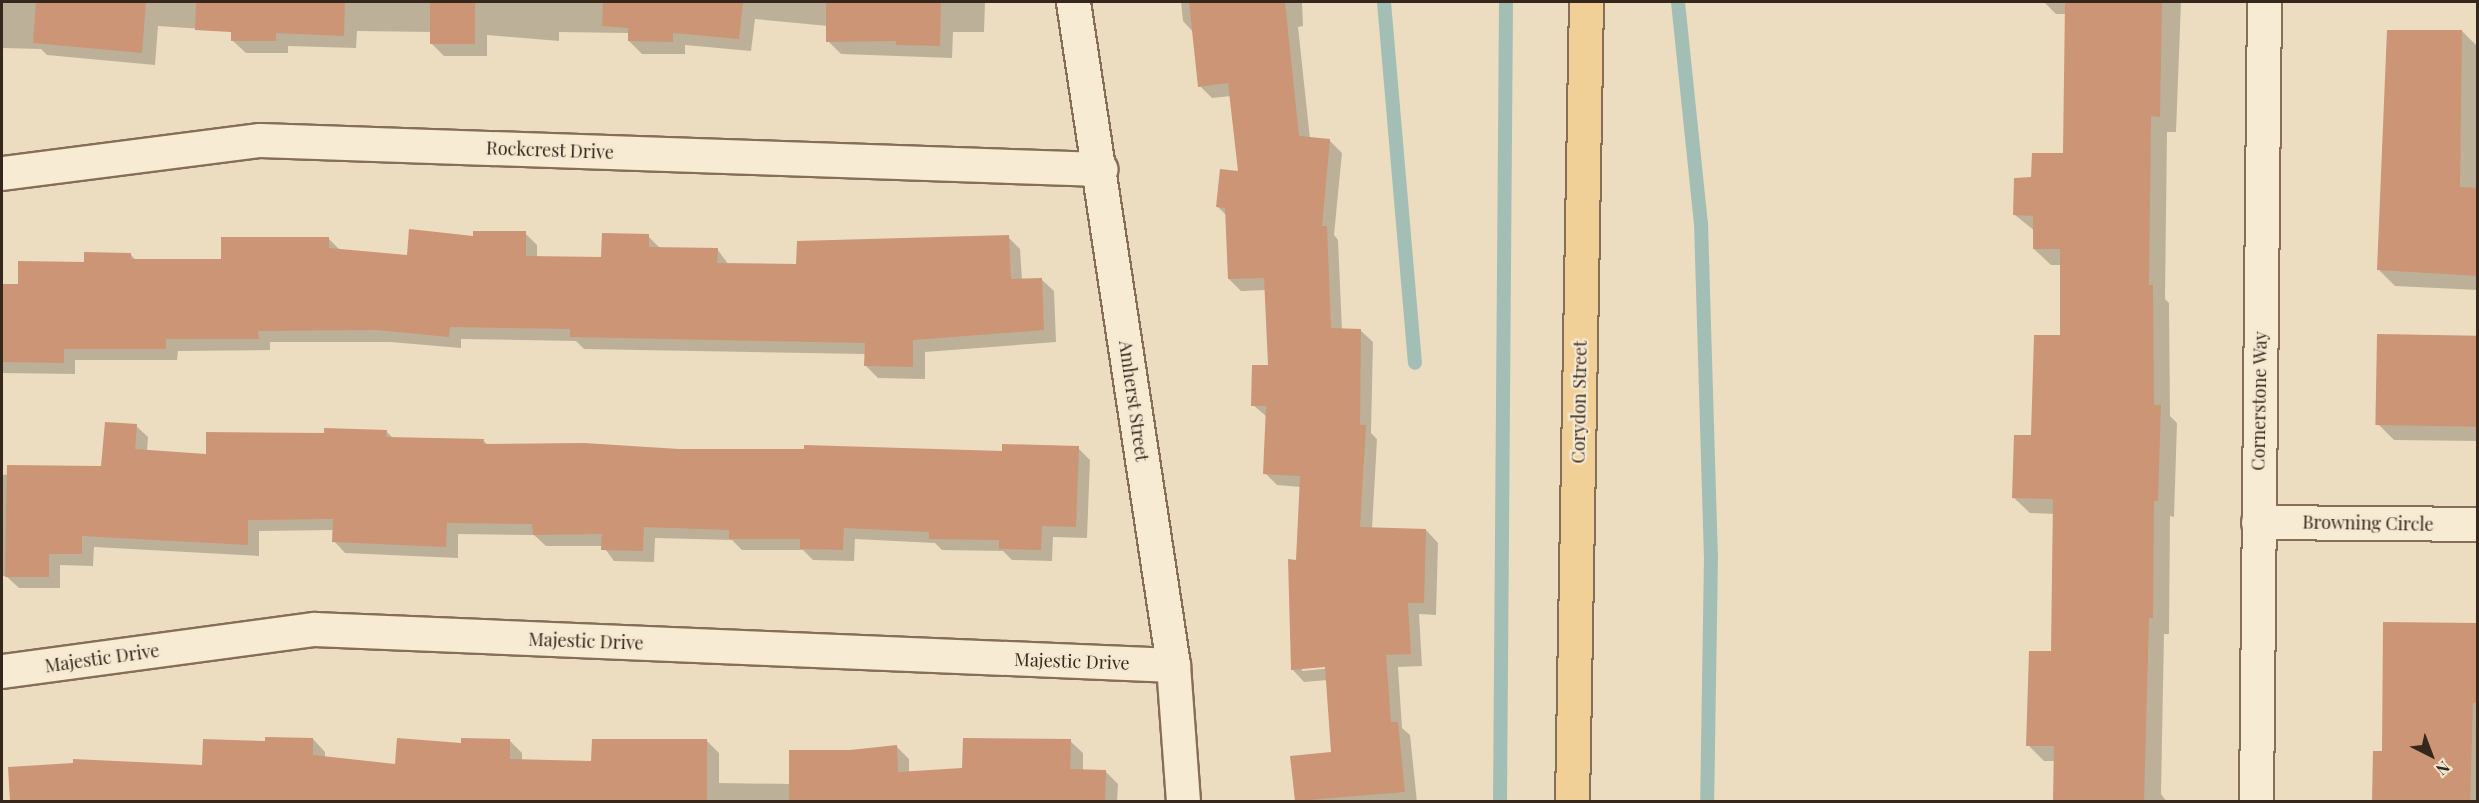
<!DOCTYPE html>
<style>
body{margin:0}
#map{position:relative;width:2479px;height:803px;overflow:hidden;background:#edddc0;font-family:"Playfair Display",serif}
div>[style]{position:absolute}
.shadow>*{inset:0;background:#0003}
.stream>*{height:14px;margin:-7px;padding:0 7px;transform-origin:7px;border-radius:7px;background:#a3bfb5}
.building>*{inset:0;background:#cb9576;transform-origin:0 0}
.roads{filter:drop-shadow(2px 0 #866e58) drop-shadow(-2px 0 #866e58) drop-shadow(0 2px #866e58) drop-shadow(0 -2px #866e58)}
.minor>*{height:33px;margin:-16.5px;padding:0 16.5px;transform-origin:16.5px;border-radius:16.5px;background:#f8ebd3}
.major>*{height:33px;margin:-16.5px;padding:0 16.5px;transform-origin:16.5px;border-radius:16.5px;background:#f1d098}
span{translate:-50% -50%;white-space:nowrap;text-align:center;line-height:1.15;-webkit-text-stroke:4.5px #f5e8d0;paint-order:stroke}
.street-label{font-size:18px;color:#36271d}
.frame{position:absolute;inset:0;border:3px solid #36271d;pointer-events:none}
.north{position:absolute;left:2401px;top:725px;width:60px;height:60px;-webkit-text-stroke:4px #f5e8d0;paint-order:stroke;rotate:138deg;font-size:16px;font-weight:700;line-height:24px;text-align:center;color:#36271d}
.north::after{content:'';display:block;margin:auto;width:21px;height:27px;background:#36271d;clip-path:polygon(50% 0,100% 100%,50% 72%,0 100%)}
</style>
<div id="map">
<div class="shadow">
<i style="clip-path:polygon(2px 2px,985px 2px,984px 32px,953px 32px,952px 58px,841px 54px,828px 41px,828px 26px,755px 19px,751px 51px,685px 45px,685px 54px,642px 54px,629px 41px,629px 33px,559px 32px,559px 41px,487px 35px,487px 56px,444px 56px,432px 44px,432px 32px,357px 31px,356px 48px,288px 46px,288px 53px,246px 53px,233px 41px,233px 31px,158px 26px,155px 65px,47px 55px,41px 49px,2px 48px)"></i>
<i style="clip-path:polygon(evenodd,1181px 2px,1302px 2px,1303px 26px,1298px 27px,1310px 139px,1330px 141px,1342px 153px,1334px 235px,1338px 240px,1342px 330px,1360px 330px,1373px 342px,1371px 433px,1377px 439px,1372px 529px,1426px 530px,1438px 543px,1436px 615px,1419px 614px,1422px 666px,1398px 667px,1402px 728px,1410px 735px,1417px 802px,1296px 802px,1292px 757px,1333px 753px,1328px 680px,1304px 682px,1292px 669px,1301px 487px,1277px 485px,1265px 473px,1267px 417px,1253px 405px,1269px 367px,1266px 290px,1241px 291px,1229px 279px,1227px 216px,1217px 206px,1240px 172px,1231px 96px,1212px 98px,1200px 86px,1194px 33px,1183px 21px,1181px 2px,1333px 665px,1333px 668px,1302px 671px,1302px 668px,1333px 665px)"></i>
<i style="clip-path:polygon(2044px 2px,2181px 2px,2176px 132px,2167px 132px,2165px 299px,2169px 303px,2170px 416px,2177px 423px,2174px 517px,2170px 516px,2169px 634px,2164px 634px,2161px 794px,2167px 802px,2055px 802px,2055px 761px,2044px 761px,2028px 745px,2052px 653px,2054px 514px,2030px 513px,2013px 497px,2061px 336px,2061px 265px,2051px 265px,2034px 249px,2035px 231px,2015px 215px,2033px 179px,2065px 155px,2067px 14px,2056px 14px)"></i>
<i style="clip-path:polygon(2462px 31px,2478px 47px,2478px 290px,2395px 286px,2378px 269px)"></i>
<i style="clip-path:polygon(525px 233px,537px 245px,537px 258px,603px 259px,648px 236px,661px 249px,717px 249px,729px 265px,798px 265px,1008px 237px,1020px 249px,1022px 280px,1041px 279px,1054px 291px,1056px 342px,925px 352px,925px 379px,878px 378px,866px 366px,866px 354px,584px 349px,576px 341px,461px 339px,461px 348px,390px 342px,270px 342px,270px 350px,178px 351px,177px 360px,75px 360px,75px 374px,2px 373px,2px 285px,19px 285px,85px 263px,131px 255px,137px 261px,222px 261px,328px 238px,340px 250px,408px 256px,475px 237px)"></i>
<i style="clip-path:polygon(2478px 337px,2478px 441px,2394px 440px,2378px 424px)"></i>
<i style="clip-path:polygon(136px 426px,148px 437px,147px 451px,208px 456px,325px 434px,386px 431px,393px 438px,483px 440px,488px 445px,679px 451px,1003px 453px,1078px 448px,1090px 460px,1087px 538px,1053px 537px,1052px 561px,1012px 560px,1003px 551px,942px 550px,935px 543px,855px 539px,854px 561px,813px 560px,803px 550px,742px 550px,732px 540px,655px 538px,654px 562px,614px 561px,603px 546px,546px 546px,534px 535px,458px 534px,458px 558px,345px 553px,334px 541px,334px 530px,259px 531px,259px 556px,94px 547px,93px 566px,60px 565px,60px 588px,19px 588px,6px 576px,2px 576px,2px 475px,103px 467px)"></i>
<i style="clip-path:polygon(2478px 624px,2478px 802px,2374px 802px,2375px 753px,2383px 753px)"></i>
<i style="clip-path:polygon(313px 739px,325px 752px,325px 758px,396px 766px,462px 745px,509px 740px,522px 753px,522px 761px,593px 762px,707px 741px,719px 753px,719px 783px,790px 784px,850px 752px,896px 746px,909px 759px,909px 773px,964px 769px,1070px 741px,1083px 753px,1083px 771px,1105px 771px,1118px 784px,1117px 802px,2px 802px,203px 766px,266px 742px)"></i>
</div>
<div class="stream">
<i style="left:1384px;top:2px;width:362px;rotate:85.1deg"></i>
<i style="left:1678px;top:2px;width:222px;rotate:84.1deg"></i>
<i style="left:1701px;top:223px;width:333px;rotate:88.3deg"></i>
<i style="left:1711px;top:556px;width:246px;rotate:90.9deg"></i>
<i style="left:1500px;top:802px;width:800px;rotate:-89.57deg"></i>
</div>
<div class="building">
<i style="clip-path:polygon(36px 2px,146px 2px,142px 53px,33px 43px)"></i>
<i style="clip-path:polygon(196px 2px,345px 2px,344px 36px,276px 33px,276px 41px,231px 41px,231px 32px,195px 30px)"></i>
<i style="left:430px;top:2px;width:45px;height:42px"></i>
<i style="clip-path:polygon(603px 2px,743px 2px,739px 39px,673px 33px,673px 42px,628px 41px,628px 28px,602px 26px)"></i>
<i style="clip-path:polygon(826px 2px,941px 2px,940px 46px,896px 45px,896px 41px,826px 42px)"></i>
<i style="clip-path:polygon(1189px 2px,1285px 2px,1299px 136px,1330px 139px,1322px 226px,1327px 226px,1331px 328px,1361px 329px,1360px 425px,1366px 425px,1360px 527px,1426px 529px,1424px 603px,1408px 603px,1411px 654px,1386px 655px,1391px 722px,1398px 722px,1405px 792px,1295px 801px,1290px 756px,1331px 752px,1325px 667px,1291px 670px,1288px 559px,1296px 560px,1300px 476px,1263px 474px,1266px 406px,1251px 406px,1252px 365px,1268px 365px,1264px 278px,1228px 279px,1225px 208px,1216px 207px,1220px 169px,1238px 171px,1228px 83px,1198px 87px)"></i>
<i style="clip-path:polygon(2065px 2px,2162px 2px,2160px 117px,2151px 116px,2149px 285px,2153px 285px,2154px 405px,2161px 405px,2158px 501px,2154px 501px,2153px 618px,2149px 618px,2144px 801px,2053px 801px,2054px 746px,2026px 746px,2029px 651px,2051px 651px,2053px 499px,2012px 498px,2014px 435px,2031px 435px,2034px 335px,2060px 335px,2060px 249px,2033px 249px,2033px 216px,2013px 215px,2014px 178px,2031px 177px,2032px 153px,2063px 153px)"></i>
<i style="clip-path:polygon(2387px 30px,2462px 30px,2460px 187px,2478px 188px,2478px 276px,2377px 270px)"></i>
<i style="clip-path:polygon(409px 229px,473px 236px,473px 231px,526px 231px,526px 256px,601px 257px,602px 233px,649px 234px,649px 247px,718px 248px,717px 263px,796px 264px,797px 241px,1009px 235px,1011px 279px,1042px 278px,1044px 330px,913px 340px,913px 367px,864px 366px,865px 343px,570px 337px,570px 329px,450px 327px,449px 337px,377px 330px,258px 331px,259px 339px,166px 339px,166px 349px,64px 349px,64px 363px,2px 362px,2px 284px,18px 284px,18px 261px,84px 262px,84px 252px,131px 253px,131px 259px,221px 259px,221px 237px,329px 237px,329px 248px,407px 255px)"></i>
<i style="left:2377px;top:334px;width:101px;height:91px;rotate:1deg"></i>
<i style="clip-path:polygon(105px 422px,137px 424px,135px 449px,206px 454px,206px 432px,324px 433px,324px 428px,387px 430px,386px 437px,484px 439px,483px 444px,584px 443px,679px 449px,804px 449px,804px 445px,1002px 451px,1002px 444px,1079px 446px,1076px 527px,1042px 526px,1041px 550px,999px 549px,999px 540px,929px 539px,929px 532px,844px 528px,843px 550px,800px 549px,800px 539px,729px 539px,729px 530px,644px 527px,643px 551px,601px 550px,602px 534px,533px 535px,532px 524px,447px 523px,446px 547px,332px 542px,333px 519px,248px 520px,248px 545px,82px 536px,82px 554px,49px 554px,49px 577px,5px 577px,7px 465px,101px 466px)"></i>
<i style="clip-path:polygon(2383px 622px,2478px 623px,2478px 703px,2473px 703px,2470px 801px,2372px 801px,2373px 751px,2382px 751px)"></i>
<i style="clip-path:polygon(265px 737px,313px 738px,313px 755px,395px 764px,397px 738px,461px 743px,461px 738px,510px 739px,510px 759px,591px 761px,592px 739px,707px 739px,707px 801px,10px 801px,8px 767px,73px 763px,73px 759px,202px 765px,203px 739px,265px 741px)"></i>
<i style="clip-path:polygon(963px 738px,1071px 739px,1070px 769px,1106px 770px,1105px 801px,789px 801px,789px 750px,850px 750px,897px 745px,898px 772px,962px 768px)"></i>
</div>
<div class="roads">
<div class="minor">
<i style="left:1073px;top:2px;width:670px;rotate:81.42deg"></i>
<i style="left:1173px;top:665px;width:137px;rotate:85.8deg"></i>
<i style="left:2px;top:173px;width:260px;rotate:-7.3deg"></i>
<i style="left:260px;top:140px;width:841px;rotate:1.98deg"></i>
<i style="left:2258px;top:522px;width:220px;rotate:0.5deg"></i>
<i style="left:2px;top:671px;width:315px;rotate:-7.7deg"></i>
<i style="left:314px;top:629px;width:860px;rotate:2.4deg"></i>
<i style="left:2256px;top:802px;width:800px;rotate:-89.43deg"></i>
</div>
<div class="major">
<i style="left:1572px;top:802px;width:800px;rotate:-89deg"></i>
</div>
</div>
<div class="street-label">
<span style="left:550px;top:150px;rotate:2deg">Rockcrest Drive</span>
<span style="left:1134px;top:401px;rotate:82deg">Amherst Street</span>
<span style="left:2259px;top:401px;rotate:-89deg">Cornerstone Way</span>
<span style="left:1579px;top:402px;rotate:-89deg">Corydon Street</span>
<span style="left:2368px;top:523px;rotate:1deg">Browning Circle</span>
<span style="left:586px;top:641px;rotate:2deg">Majestic Drive</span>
<span style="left:102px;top:658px;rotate:-8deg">Majestic Drive</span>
<span style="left:1072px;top:661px;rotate:2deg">Majestic Drive</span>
</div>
<div class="frame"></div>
<div class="north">N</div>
</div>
